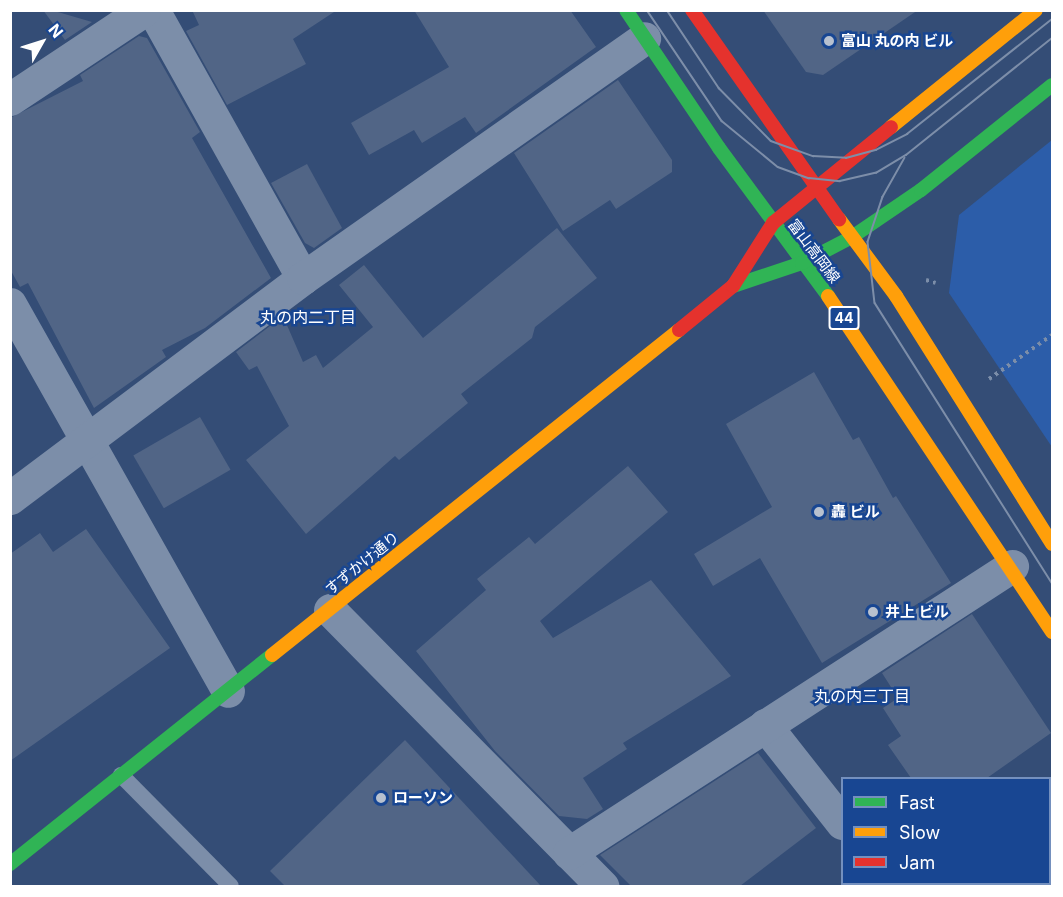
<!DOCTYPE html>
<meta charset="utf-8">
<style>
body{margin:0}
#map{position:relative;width:1063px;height:897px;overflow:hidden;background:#344d76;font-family:Inter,"Noto Sans JP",sans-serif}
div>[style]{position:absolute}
.green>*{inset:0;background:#2c5da9}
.building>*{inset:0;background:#516586;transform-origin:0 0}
.path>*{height:4px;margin-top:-2px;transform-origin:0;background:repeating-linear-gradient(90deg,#7c8ea9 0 3px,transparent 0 7.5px)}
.lane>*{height:16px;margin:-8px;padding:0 8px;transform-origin:8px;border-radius:8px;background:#7c8ea9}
.street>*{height:33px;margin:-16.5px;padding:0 16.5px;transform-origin:16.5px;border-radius:16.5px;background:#7c8ea9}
.fast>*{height:14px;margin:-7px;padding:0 7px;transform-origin:7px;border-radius:7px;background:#30b455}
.slow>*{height:14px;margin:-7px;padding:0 7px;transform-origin:7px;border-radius:7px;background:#ff9f0a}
.jam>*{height:14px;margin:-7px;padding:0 7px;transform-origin:7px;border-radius:7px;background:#e5322d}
.tram>*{height:1.5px;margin:-0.75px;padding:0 0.75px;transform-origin:0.75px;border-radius:0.75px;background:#7d8ea9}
.dots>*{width:16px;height:16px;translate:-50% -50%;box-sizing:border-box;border:3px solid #184692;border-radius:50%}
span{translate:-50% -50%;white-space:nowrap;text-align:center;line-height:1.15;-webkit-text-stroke:5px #184692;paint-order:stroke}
.shield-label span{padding:2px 4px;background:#184692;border:2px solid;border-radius:4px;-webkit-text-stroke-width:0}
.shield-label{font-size:14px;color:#fff;font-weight:700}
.poi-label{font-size:15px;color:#fff;font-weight:700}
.left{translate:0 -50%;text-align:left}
.street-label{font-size:15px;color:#fff}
.neighbourhood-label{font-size:16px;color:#fff}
.frame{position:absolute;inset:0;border:12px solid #fff;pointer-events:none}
.legend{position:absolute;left:841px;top:777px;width:210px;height:108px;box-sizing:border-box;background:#184692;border:2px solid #7490be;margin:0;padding:8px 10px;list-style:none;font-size:18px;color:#fff}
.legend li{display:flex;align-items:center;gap:12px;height:30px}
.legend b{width:30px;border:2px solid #7490be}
.north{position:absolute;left:12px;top:12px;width:60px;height:60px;-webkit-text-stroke:4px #184692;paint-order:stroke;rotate:51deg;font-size:16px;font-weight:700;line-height:24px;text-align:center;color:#fff}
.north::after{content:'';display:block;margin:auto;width:21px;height:27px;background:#fff;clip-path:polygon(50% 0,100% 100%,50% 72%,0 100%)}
</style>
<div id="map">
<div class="green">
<i style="clip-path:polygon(1052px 140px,1052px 447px,949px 293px,959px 215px)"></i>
</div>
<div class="building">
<i style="clip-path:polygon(43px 10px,51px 10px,92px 22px,65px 40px)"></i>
<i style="clip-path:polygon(192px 10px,337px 10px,293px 39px,306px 64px,227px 105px,186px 31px,199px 25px)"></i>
<i style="clip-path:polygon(414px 10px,570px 10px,596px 47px,476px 133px,465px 117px,422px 143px,414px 130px,369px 155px,351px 123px,449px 67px)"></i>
<i style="clip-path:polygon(763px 10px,918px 10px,823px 75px,806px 72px)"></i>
<i style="clip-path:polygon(139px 36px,147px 38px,200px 132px,192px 138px,271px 278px,205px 328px,162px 350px,166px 357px,94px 408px,28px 283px,20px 287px,10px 269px,10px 118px,83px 81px,80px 75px)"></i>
<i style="clip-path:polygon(618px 80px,672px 160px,672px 172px,616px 209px,610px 200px,563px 231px,514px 153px)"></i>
<i style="clip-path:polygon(307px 164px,342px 228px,314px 248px,305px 243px,271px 183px)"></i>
<i style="clip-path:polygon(557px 228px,597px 278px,535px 327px,532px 338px,461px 394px,468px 403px,399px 460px,395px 456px,306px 534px,246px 460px,289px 426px,257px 366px,249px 370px,236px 352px,283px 316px,303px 362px,316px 355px,323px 368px,373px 327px,339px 285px,364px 265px,423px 338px)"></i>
<i style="clip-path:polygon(814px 372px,853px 440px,859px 437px,893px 498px,896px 496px,951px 583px,822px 663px,760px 558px,713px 586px,694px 554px,772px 507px,726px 424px)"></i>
<i style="left:200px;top:417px;width:61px;height:77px;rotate:60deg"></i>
<i style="clip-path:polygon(628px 466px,668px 512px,540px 621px,553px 638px,651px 580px,731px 676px,623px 743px,627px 749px,583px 778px,603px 809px,587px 819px,559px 816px,495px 751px,416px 651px,486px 590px,477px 579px,529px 537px,535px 544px)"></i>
<i style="clip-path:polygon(86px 529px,170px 648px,10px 761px,10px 554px,40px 533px,53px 552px)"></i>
<i style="clip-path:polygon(972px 614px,1051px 733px,987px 778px,911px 778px,888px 745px,901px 736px,883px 708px,898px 698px,882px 673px)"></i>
<i style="clip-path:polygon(405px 740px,541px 886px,285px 886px,270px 871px)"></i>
<i style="clip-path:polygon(758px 753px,816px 828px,740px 886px,631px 886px,600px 855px)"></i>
</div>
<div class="path">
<i style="left:926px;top:280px;width:10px;rotate:17deg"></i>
<i style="left:989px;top:379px;width:77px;rotate:-34.9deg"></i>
</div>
<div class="lane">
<i style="left:121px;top:775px;width:156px;rotate:45.3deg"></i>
</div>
<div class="street">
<i style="left:153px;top:10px;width:307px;rotate:60.8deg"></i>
<i style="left:10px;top:99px;width:161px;rotate:-33.6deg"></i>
<i style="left:10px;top:304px;width:444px;rotate:60.6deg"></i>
<i style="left:10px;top:498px;width:366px;rotate:-36.9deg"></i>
<i style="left:303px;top:278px;width:417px;rotate:-35.1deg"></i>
<i style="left:330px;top:610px;width:388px;rotate:45.4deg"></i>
<i style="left:765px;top:725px;width:125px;rotate:51.8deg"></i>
<i style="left:569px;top:853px;width:528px;rotate:-32.94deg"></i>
<i style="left:890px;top:884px;width:4px;rotate:34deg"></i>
</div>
<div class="fast">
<i style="left:626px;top:10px;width:166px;rotate:56deg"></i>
<i style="left:719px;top:148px;width:184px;rotate:53.6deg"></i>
<i style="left:733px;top:286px;width:73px;rotate:-18.4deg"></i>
<i style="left:802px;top:263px;width:56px;rotate:-27.5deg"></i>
<i style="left:852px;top:237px;width:83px;rotate:-34.3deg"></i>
<i style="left:921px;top:190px;width:168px;rotate:-38.7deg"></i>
<i style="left:10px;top:864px;width:335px;rotate:-38.6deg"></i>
</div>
<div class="slow">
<i style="left:891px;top:127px;width:186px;rotate:-38.9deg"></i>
<i style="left:839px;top:219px;width:96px;rotate:53.5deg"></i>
<i style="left:896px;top:296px;width:293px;rotate:57.8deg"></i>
<i style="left:828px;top:296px;width:404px;rotate:56.3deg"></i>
<i style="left:272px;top:655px;width:521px;rotate:-38.61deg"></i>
</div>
<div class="jam">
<i style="left:692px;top:10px;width:256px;rotate:54.9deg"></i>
<i style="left:679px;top:330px;width:70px;rotate:-39.2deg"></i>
<i style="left:733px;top:286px;width:75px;rotate:-57.6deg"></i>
<i style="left:773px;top:223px;width:152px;rotate:-39.1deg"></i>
</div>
<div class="tram">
<i style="left:647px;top:10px;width:134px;rotate:56deg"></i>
<i style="left:722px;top:121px;width:72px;rotate:39.4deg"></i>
<i style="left:778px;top:167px;width:33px;rotate:20deg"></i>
<i style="left:809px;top:178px;width:31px;rotate:6deg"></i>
<i style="left:840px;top:181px;width:37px;rotate:-13deg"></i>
<i style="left:876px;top:173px;width:35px;rotate:-31deg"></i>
<i style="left:906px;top:155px;width:187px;rotate:-38.7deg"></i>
<i style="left:667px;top:10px;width:94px;rotate:56.3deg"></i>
<i style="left:719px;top:88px;width:74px;rotate:45.5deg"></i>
<i style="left:771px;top:141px;width:45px;rotate:19.7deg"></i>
<i style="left:813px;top:156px;width:33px;rotate:3deg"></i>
<i style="left:846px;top:158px;width:31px;rotate:-15deg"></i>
<i style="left:876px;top:150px;width:35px;rotate:-27deg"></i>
<i style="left:907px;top:134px;width:185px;rotate:-38.4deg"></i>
<i style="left:905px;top:158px;width:45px;rotate:119.4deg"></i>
<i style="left:883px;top:197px;width:47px;rotate:108.4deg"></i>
<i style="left:868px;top:242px;width:61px;rotate:83.5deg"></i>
<i style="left:875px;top:303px;width:331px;rotate:57.7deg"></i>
</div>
<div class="dots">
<i style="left:829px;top:41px;background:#b8c1cf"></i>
<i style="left:819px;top:512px;background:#b8c1cf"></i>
<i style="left:873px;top:612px;background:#b8c1cf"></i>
<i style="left:381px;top:798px;background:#b8c1cf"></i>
</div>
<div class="shield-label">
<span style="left:844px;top:318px">44</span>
</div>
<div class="poi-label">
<span class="left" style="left:841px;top:41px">富山 丸の内 ビル</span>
<span class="left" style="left:831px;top:512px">轟 ビル</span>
<span class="left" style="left:885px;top:612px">井上 ビル</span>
<span class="left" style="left:393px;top:798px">ローソン</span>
</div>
<div class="street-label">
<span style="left:814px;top:251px;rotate:53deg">富山高岡線</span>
<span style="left:362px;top:563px;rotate:-39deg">すずかけ通り</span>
</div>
<div class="neighbourhood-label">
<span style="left:308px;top:317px">丸の内二丁目</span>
<span style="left:862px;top:696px">丸の内三丁目</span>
</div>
<div class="frame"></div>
<ul class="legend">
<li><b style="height:8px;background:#30b455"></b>Fast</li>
<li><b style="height:8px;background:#ff9f0a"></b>Slow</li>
<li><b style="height:8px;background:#e5322d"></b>Jam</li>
</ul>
<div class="north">N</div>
</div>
